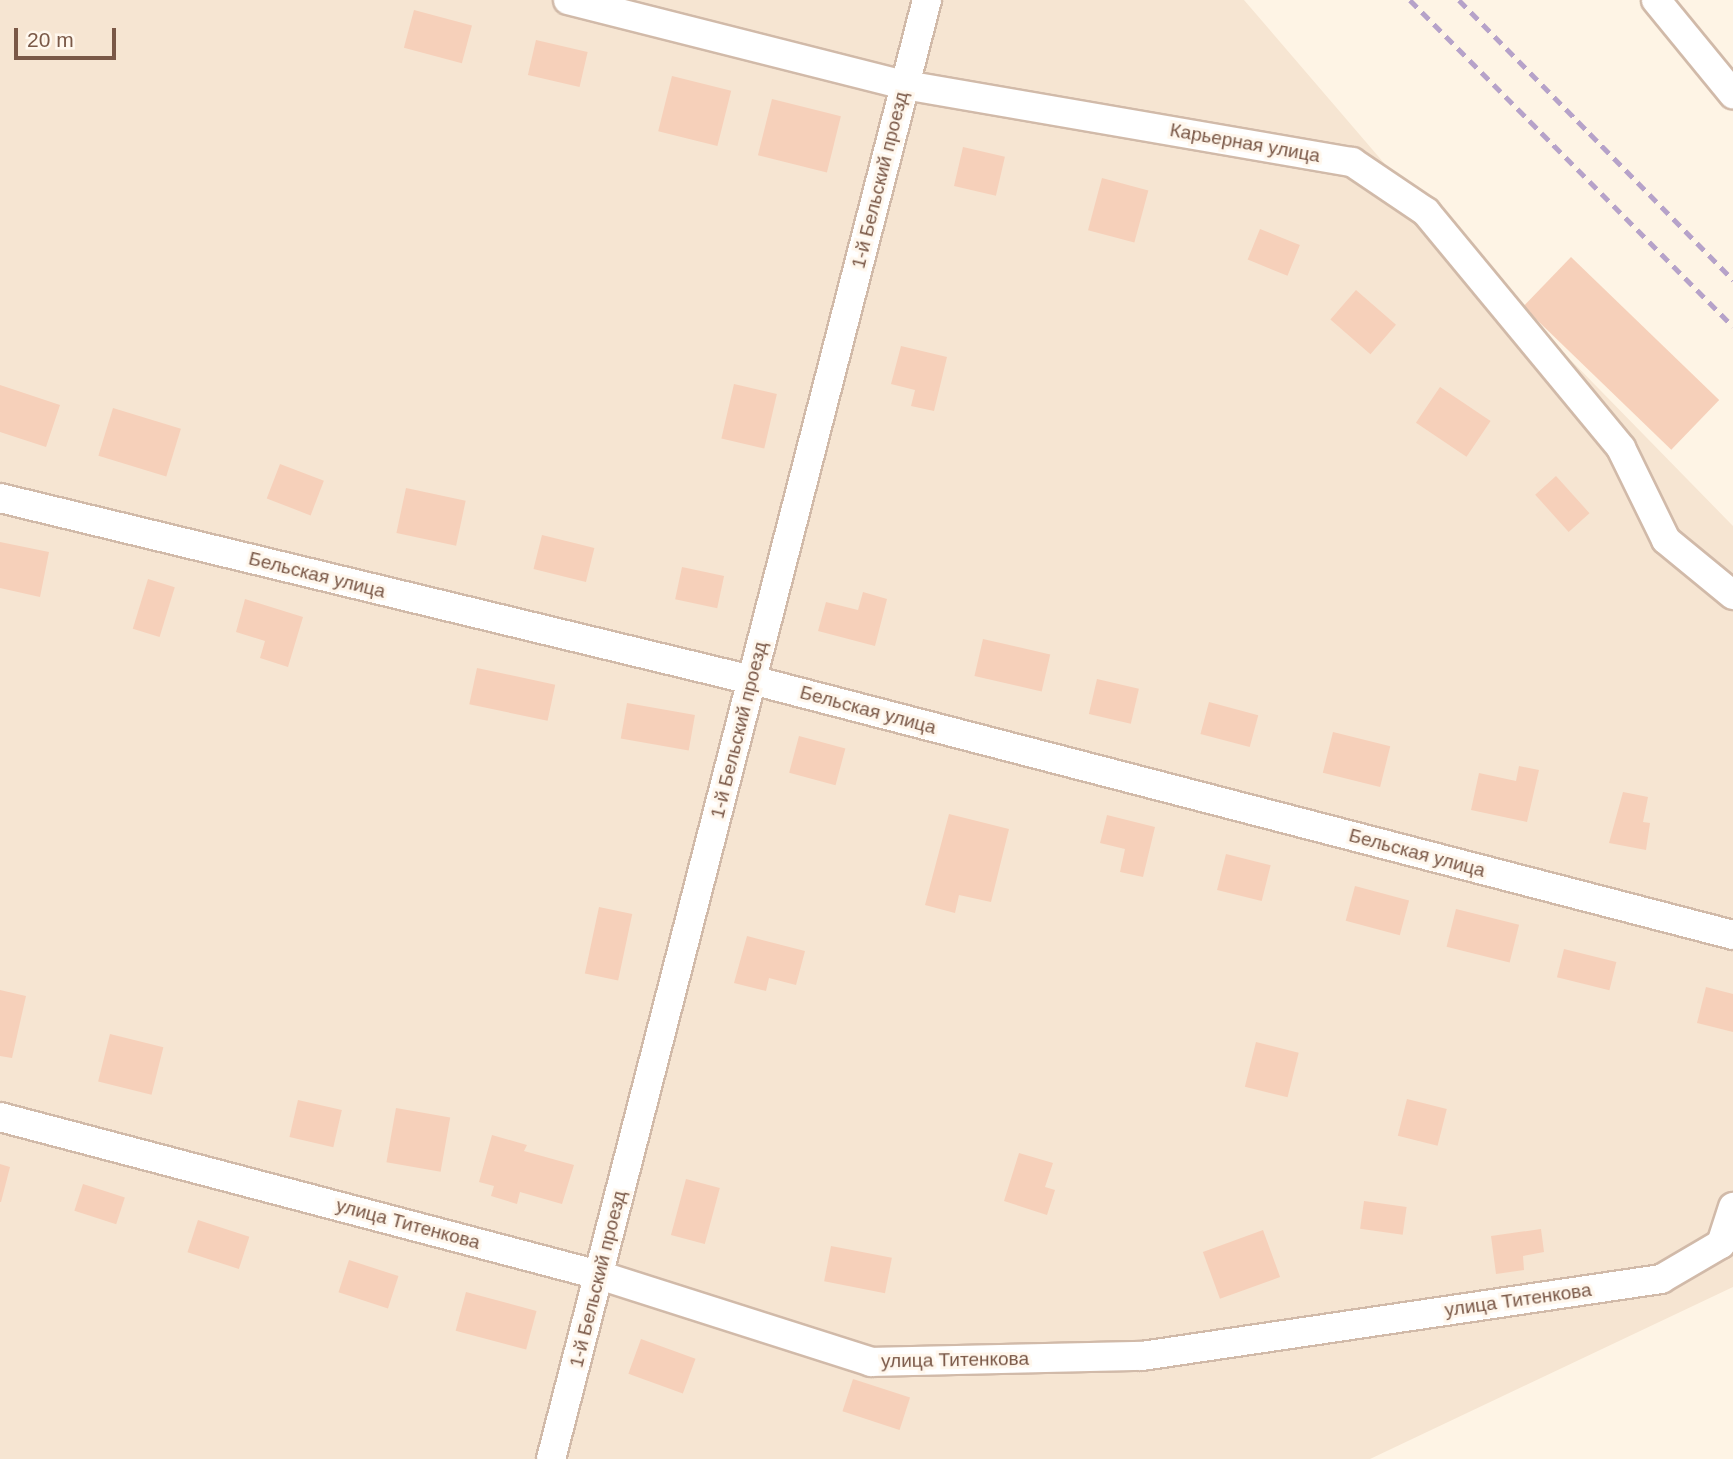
<!DOCTYPE html>
<meta charset="utf-8">
<style>
body{margin:0}
#map{position:relative;width:1733px;height:1459px;overflow:hidden;background:#fef4e5;font-family:Helvetica,sans-serif}
div>[style]{position:absolute}
.residential>*{inset:0;background:#f6e5d2}
.building>*{inset:0;background:#f6d0ba;transform-origin:0 0}
.roads{filter:drop-shadow(2px 0 #d1baa9) drop-shadow(-2px 0 #d1baa9) drop-shadow(0 2px #d1baa9) drop-shadow(0 -2px #d1baa9)}
.street>*{height:28px;margin:-14px;padding:0 14px;transform-origin:14px;border-radius:14px;background:#fff}
.rail>*{height:5px;margin-top:-2.5px;transform-origin:0;background:repeating-linear-gradient(90deg,#b6a2c9 0 10px,transparent 0 17px)}
span{translate:-50% -50%;white-space:nowrap;text-align:center;line-height:1.15;-webkit-text-stroke:6px #fff7ed;paint-order:stroke}
.street-label{font-size:19px;color:#7a5847}
.scale{position:absolute;left:14px;top:28px;width:102px;height:32px;box-sizing:border-box;border:4px solid #7a5847;border-top:0;padding-left:9px;font-size:21px;line-height:24px;white-space:nowrap;color:#7a5847;-webkit-text-stroke:5px #fff7ed;paint-order:stroke}
</style>
<div id="map">
<div class="residential">
<i style="clip-path:polygon(0 0,1244px 0,1426px 212px,1733px 526px,1733px 1287px,1370px 1459px,0 1459px)"></i>
</div>
<div class="building">
<i style="left:414px;top:10px;width:60px;height:39px;rotate:15deg"></i>
<i style="left:536px;top:40px;width:53px;height:36px;rotate:13deg"></i>
<i style="left:672px;top:76px;width:61px;height:57px;rotate:14deg"></i>
<i style="left:772px;top:99px;width:71px;height:58px;rotate:14deg"></i>
<i style="left:963px;top:147px;width:43px;height:40px;rotate:13deg"></i>
<i style="left:1102px;top:178px;width:48px;height:54px;rotate:15deg"></i>
<i style="left:1260px;top:229px;width:43px;height:33px;rotate:22deg"></i>
<i style="left:1571px;top:257px;width:206px;height:69px;rotate:44deg"></i>
<i style="left:1356px;top:290px;width:53px;height:39px;rotate:41deg"></i>
<i style="clip-path:polygon(901px 346px,947px 357px,934px 411px,911px 406px,915px 390px,891px 384px)"></i>
<i style="left:734px;top:384px;width:44px;height:56px;rotate:13deg"></i>
<i style="clip-path:polygon(0 385px,60px 405px,46px 447px,0 432px)"></i>
<i style="left:1440px;top:387px;width:61px;height:43px;rotate:34deg"></i>
<i style="left:113px;top:408px;width:71px;height:50px;rotate:17deg"></i>
<i style="left:280px;top:464px;width:47px;height:37px;rotate:21deg"></i>
<i style="left:1556px;top:476px;width:50px;height:28px;rotate:48deg"></i>
<i style="left:406px;top:488px;width:61px;height:46px;rotate:12deg"></i>
<i style="left:542px;top:535px;width:54px;height:35px;rotate:14deg"></i>
<i style="clip-path:polygon(0 542px,49px 552px,40px 597px,0 588px)"></i>
<i style="left:682px;top:567px;width:43px;height:33px;rotate:12deg"></i>
<i style="left:148px;top:579px;width:28px;height:52px;rotate:17deg"></i>
<i style="clip-path:polygon(863px 592px,887px 599px,875px 646px,818px 631px,826px 602px,858px 610px)"></i>
<i style="clip-path:polygon(245px 599px,303px 617px,288px 667px,260px 658px,265px 641px,236px 632px)"></i>
<i style="left:983px;top:639px;width:69px;height:38px;rotate:13deg"></i>
<i style="left:477px;top:668px;width:80px;height:37px;rotate:12deg"></i>
<i style="left:1097px;top:679px;width:43px;height:36px;rotate:13deg"></i>
<i style="left:1209px;top:702px;width:51px;height:33px;rotate:15deg"></i>
<i style="left:627px;top:703px;width:69px;height:36px;rotate:10deg"></i>
<i style="left:1333px;top:732px;width:59px;height:42px;rotate:14deg"></i>
<i style="left:799px;top:736px;width:48px;height:38px;rotate:15deg"></i>
<i style="clip-path:polygon(1519px 766px,1539px 770px,1527px 822px,1471px 810px,1479px 773px,1516px 781px)"></i>
<i style="clip-path:polygon(1623px 792px,1648px 797px,1643px 822px,1650px 823px,1646px 850px,1609px 843px)"></i>
<i style="clip-path:polygon(949px 814px,1009px 829px,991px 902px,959px 895px,955px 913px,925px 905px)"></i>
<i style="clip-path:polygon(1107px 815px,1155px 827px,1143px 877px,1120px 872px,1125px 849px,1100px 843px)"></i>
<i style="left:1226px;top:854px;width:46px;height:37px;rotate:14deg"></i>
<i style="left:1355px;top:886px;width:56px;height:36px;rotate:15deg"></i>
<i style="left:599px;top:907px;width:34px;height:68px;rotate:12deg"></i>
<i style="left:1456px;top:909px;width:65px;height:39px;rotate:14deg"></i>
<i style="clip-path:polygon(747px 936px,805px 951px,796px 985px,769px 978px,766px 991px,734px 983px)"></i>
<i style="left:1564px;top:949px;width:54px;height:29px;rotate:14deg"></i>
<i style="clip-path:polygon(1706px 987px,1733px 994px,1733px 1032px,1697px 1023px)"></i>
<i style="clip-path:polygon(0 990px,26px 996px,12px 1058px,0 1056px)"></i>
<i style="left:110px;top:1034px;width:55px;height:49px;rotate:14deg"></i>
<i style="left:1256px;top:1042px;width:44px;height:46px;rotate:14deg"></i>
<i style="left:1407px;top:1099px;width:41px;height:38px;rotate:14deg"></i>
<i style="left:298px;top:1100px;width:45px;height:38px;rotate:13deg"></i>
<i style="left:396px;top:1108px;width:55px;height:55px;rotate:10deg"></i>
<i style="clip-path:polygon(492px 1135px,527px 1145px,524px 1151px,574px 1165px,562px 1204px,520px 1192px,517px 1204px,491px 1196px,494px 1186px,479px 1182px)"></i>
<i style="clip-path:polygon(1019px 1153px,1053px 1163px,1045px 1187px,1055px 1190px,1047px 1215px,1004px 1201px)"></i>
<i style="clip-path:polygon(0 1164px,10px 1167px,1px 1202px,0 1202px)"></i>
<i style="left:686px;top:1179px;width:35px;height:58px;rotate:15deg"></i>
<i style="left:83px;top:1184px;width:44px;height:28px;rotate:18deg"></i>
<i style="left:1364px;top:1201px;width:43px;height:28px;rotate:8deg"></i>
<i style="left:198px;top:1220px;width:54px;height:34px;rotate:18deg"></i>
<i style="clip-path:polygon(1541px 1229px,1544px 1252px,1523px 1256px,1524px 1270px,1496px 1274px,1491px 1236px)"></i>
<i style="left:1263px;top:1230px;width:50px;height:64px;rotate:70deg"></i>
<i style="left:831px;top:1246px;width:62px;height:36px;rotate:11deg"></i>
<i style="left:349px;top:1260px;width:52px;height:34px;rotate:18deg"></i>
<i style="left:466px;top:1292px;width:73px;height:40px;rotate:15deg"></i>
<i style="left:641px;top:1339px;width:58px;height:37px;rotate:20deg"></i>
<i style="left:853px;top:1379px;width:60px;height:34px;rotate:18deg"></i>
</div>
<div class="roads">
<div class="street">
<i style="left:568px;top:0;width:348px;rotate:14.2deg"></i>
<i style="left:905px;top:85px;width:454px;rotate:9.8deg"></i>
<i style="left:1352px;top:162px;width:89px;rotate:34deg"></i>
<i style="left:1426px;top:212px;width:306px;rotate:50.4deg"></i>
<i style="left:1621px;top:448px;width:102px;rotate:63.9deg"></i>
<i style="left:1666px;top:540px;width:87px;rotate:39.4deg"></i>
<i style="left:1656px;top:0;width:122px;rotate:50.7deg"></i>
<i style="left:0;top:498px;width:774px;rotate:13.61deg"></i>
<i style="left:752px;top:680px;width:1014px;rotate:14.57deg"></i>
<i style="left:0;top:1117px;width:619px;rotate:14.78deg"></i>
<i style="left:599px;top:1275px;width:286px;rotate:17.7deg"></i>
<i style="left:871px;top:1362px;width:271px;rotate:-1.3deg"></i>
<i style="left:1142px;top:1356px;width:525px;rotate:-8.44deg"></i>
<i style="left:1661px;top:1279px;width:69px;rotate:-30.3deg"></i>
<i style="left:1721px;top:1244px;width:39px;rotate:-72deg"></i>
<i style="left:551px;top:1459px;width:1507px;rotate:-75.55deg"></i>
</div>
</div>
<div class="rail">
<i style="left:1410px;top:0;width:459px;rotate:45.3deg"></i>
<i style="left:1459px;top:0;width:392px;rotate:45.6deg"></i>
</div>
<div class="street-label">
<span style="left:1245px;top:143px;rotate:10deg">Карьерная улица</span>
<span style="left:880px;top:180px;rotate:-76deg">1-й Бельский проезд</span>
<span style="left:317px;top:575px;rotate:14deg">Бельская улица</span>
<span style="left:868px;top:710px;rotate:15deg">Бельская улица</span>
<span style="left:739px;top:730px;rotate:-76deg">1-й Бельский проезд</span>
<span style="left:1417px;top:853px;rotate:15deg">Бельская улица</span>
<span style="left:408px;top:1224px;rotate:15deg">улица Титенкова</span>
<span style="left:598px;top:1279px;rotate:-76deg">1-й Бельский проезд</span>
<span style="left:1518px;top:1300px;rotate:-8deg">улица Титенкова</span>
<span style="left:955px;top:1360px;rotate:-1deg">улица Титенкова</span>
</div>
<div class="scale">20 m</div>
</div>
